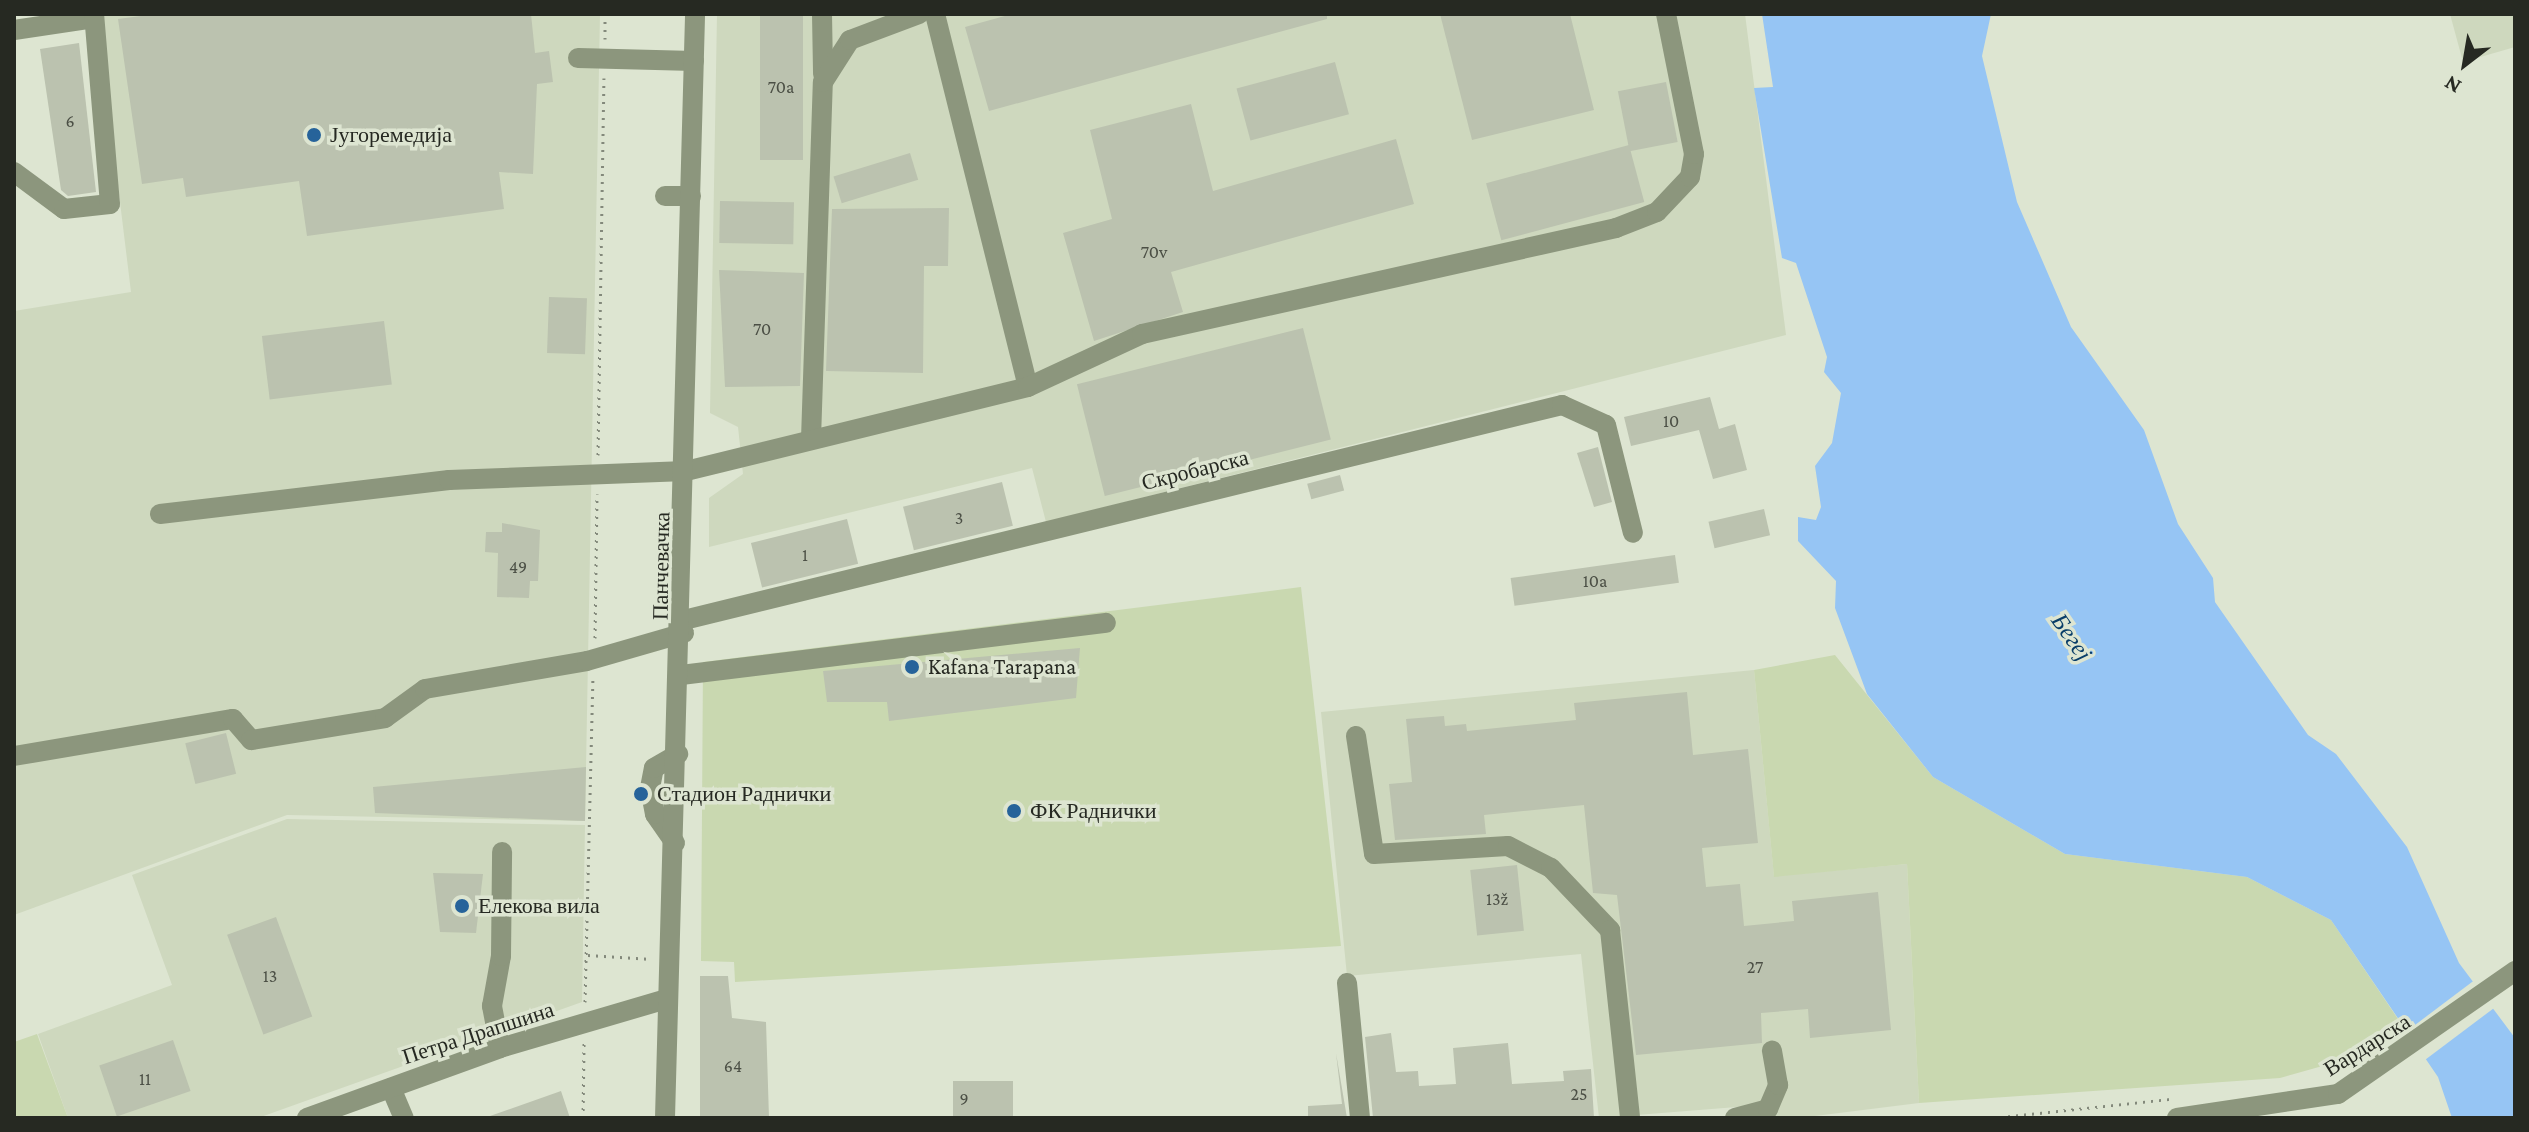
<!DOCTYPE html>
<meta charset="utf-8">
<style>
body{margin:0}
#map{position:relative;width:2529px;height:1132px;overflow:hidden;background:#dde5d1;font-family:"Crimson Pro",serif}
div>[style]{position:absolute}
.built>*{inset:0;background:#ced8be}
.green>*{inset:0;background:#c9d8b0}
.water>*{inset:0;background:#96c5f4}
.pier>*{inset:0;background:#dde5d1;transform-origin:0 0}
.building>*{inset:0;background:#bbc2af;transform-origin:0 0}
.path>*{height:3px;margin-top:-1.5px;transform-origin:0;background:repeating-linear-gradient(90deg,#83897b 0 2px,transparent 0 8px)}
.minor>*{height:20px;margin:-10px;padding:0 10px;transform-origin:10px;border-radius:10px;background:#8c967d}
.dots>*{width:22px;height:22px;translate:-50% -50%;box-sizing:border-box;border:4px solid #dde5d1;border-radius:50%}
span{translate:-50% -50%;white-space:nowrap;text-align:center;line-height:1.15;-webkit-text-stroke:7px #dde5d1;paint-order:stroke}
.number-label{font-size:18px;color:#4b4f45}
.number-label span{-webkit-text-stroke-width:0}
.poi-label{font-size:22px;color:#262922}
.left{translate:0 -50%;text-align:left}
.street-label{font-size:22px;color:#262922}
.water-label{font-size:24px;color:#083d68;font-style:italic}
.frame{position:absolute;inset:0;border:16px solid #262922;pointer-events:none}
.north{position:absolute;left:2425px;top:24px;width:80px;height:80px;-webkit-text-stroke:6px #dde5d1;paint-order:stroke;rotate:211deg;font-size:22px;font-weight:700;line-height:32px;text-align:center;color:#262922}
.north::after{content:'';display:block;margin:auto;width:28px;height:36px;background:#262922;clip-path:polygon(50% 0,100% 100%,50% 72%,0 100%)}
</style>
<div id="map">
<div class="built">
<i style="clip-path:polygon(97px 14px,600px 14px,585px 821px,287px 815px,14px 915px,14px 311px,131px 292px)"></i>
<i style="clip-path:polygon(717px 14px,1745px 14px,1786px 335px,1046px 522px,1032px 468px,709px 547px,709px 498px,743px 474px,738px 427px,710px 413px)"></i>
<i style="clip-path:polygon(2450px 14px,2515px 14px,2515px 47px,2463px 62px)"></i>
<i style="clip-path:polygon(1754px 670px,1774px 876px,1907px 864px,1919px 1103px,1799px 1118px,1750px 1118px,1749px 1106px,1599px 1118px,1581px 954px,1347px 976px,1321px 712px)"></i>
<i style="clip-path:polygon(287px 819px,585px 825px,582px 1002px,258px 1118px,68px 1118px,38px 1034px,172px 985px,132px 875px)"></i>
</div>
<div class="green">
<i style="clip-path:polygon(1301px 587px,1341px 946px,735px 982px,734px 962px,701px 961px,703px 662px)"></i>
<i style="clip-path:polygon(1835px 655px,1933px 777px,2065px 854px,2247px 877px,2331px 920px,2398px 1019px,2326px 1065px,2280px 1078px,1919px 1103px,1907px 864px,1774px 877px,1754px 670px)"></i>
<i style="clip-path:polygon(37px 1034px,68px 1118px,14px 1118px,14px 1042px)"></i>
</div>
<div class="water">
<i style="clip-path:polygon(1762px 14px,1991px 14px,1982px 56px,2017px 202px,2071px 327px,2144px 430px,2178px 524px,2213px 578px,2215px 602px,2308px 735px,2336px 754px,2407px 847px,2459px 963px,2515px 1038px,2515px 1118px,2452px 1118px,2438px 1077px,2331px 920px,2247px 877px,2065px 854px,1933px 777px,1867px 694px,1835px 608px,1836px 581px,1798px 541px,1798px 517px,1816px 520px,1821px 507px,1815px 466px,1832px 443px,1841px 393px,1824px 372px,1827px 357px,1796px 263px,1782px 258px,1754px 88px,1773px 87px)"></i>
</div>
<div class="pier">
<i style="left:2476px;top:979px;width:34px;height:90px;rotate:53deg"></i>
</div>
<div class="building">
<i style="clip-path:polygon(156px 14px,531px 14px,535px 53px,549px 51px,553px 82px,537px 84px,533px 174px,499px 172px,504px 209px,307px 236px,299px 181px,186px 197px,183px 178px,142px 184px,118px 19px)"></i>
<i style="left:760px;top:14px;width:43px;height:146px"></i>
<i style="clip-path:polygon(1012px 14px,1327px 14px,1327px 19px,989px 111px,965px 27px)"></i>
<i style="clip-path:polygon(1440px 14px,1570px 14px,1594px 110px,1472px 140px)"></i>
<i style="clip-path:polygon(79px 43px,96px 192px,68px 196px,61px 190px,40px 49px)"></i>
<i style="left:1335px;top:62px;width:54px;height:102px;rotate:75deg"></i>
<i style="left:1666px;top:82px;width:61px;height:49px;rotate:79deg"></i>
<i style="clip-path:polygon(1191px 104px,1213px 191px,1396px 139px,1414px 204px,1171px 272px,1183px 312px,1094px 341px,1063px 233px,1112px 219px,1090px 130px)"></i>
<i style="left:1629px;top:145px;width:59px;height:148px;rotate:75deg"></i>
<i style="left:910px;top:153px;width:28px;height:80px;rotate:73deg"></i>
<i style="left:720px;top:201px;width:74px;height:42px;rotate:1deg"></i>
<i style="clip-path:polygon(949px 208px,948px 266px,924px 266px,923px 373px,826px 371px,832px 209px)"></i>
<i style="clip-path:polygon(719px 270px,804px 273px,800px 386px,725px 387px)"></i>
<i style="left:549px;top:297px;width:38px;height:56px;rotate:2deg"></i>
<i style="left:384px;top:321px;width:64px;height:123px;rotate:83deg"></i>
<i style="left:1303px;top:328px;width:115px;height:233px;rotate:76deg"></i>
<i style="clip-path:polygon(1710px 397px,1719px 429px,1735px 424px,1747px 470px,1713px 479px,1699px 430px,1631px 446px,1624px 417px)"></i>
<i style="clip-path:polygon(1598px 447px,1612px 502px,1594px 507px,1577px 453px)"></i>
<i style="left:1340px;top:475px;width:16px;height:34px;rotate:75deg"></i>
<i style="left:1002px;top:482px;width:45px;height:102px;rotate:76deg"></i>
<i style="left:1764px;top:509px;width:27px;height:57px;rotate:77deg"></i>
<i style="left:847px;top:519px;width:46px;height:99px;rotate:76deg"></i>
<i style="clip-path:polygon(502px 523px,540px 530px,538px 581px,530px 581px,529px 598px,497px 597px,498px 553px,485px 552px,486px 532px,502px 532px)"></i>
<i style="left:1675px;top:555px;width:28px;height:166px;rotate:82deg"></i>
<i style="clip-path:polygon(1080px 648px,1076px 698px,889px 721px,887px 702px,827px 702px,823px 671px)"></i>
<i style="clip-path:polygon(1687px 692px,1693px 755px,1748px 749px,1758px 843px,1702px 848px,1706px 887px,1740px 884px,1744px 926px,1794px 921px,1792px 901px,1878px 892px,1891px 1030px,1810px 1038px,1808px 1009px,1761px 1013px,1762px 1043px,1636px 1055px,1617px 895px,1593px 893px,1584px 805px,1484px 815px,1486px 834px,1395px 840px,1389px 784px,1412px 782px,1406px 719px,1444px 716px,1445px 726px,1466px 724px,1467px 731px,1576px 720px,1574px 703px)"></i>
<i style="left:226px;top:733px;width:42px;height:42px;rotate:76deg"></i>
<i style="clip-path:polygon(586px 767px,585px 821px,375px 813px,373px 787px)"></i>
<i style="left:1517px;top:865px;width:66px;height:47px;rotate:84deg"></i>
<i style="clip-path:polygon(433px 873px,483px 874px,476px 933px,440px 932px)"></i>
<i style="left:276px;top:917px;width:106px;height:52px;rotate:70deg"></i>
<i style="clip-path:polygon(700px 976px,728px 976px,732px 1018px,766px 1022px,769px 1118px,700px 1118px)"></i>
<i style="clip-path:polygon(1391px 1033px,1396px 1072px,1418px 1071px,1419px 1086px,1456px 1084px,1453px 1048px,1508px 1043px,1512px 1084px,1564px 1081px,1563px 1071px,1591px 1069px,1594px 1118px,1373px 1118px,1365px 1037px)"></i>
<i style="left:173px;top:1040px;width:54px;height:78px;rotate:71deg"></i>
<i style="clip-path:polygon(1336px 1053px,1347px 1118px,1308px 1118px,1308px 1106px,1342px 1104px)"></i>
<i style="left:953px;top:1081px;width:60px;height:37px"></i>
<i style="clip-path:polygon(561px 1091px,570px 1118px,490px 1118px,490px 1116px)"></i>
</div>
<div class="path">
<i style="left:605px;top:39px;width:25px;rotate:-90deg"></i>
<i style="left:598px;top:455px;width:377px;rotate:-89.1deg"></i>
<i style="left:595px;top:638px;width:144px;rotate:-89.2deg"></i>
<i style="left:588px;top:955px;width:64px;rotate:3.6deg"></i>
<i style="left:585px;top:1002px;width:324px;rotate:-88.6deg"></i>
<i style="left:583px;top:1118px;width:76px;rotate:-89.2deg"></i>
<i style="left:1992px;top:1118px;width:180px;rotate:-6.1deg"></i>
</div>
<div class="minor">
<i style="left:822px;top:14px;width:60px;rotate:89deg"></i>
<i style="left:935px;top:14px;width:384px;rotate:76deg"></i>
<i style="left:14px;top:30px;width:81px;rotate:-8.5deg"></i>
<i style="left:578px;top:58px;width:116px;rotate:1.5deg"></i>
<i style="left:14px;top:172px;width:62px;rotate:36.5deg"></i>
<i style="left:64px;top:209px;width:46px;rotate:-6.2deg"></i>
<i style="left:110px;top:204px;width:191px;rotate:-94.8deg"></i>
<i style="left:665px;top:196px;width:26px"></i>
<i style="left:811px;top:439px;width:357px;rotate:-88.1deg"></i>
<i style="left:823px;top:82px;width:50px;rotate:-57.3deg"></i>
<i style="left:850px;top:40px;width:74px;rotate:-20.6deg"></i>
<i style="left:160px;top:514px;width:291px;rotate:-6.7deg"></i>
<i style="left:449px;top:480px;width:237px;rotate:-2.2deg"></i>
<i style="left:686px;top:471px;width:352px;rotate:-13.8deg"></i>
<i style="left:1028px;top:387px;width:126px;rotate:-24.9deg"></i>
<i style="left:1142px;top:334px;width:486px;rotate:-12.6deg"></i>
<i style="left:1616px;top:228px;width:44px;rotate:-21.3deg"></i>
<i style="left:1657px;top:212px;width:48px;rotate:-46.7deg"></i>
<i style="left:1690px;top:177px;width:23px;rotate:-80deg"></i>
<i style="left:1694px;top:154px;width:143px;rotate:-101.3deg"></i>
<i style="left:684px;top:620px;width:904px;rotate:-13.76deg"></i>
<i style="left:1562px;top:405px;width:48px;rotate:24.4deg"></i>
<i style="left:1606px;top:425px;width:111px;rotate:76deg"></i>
<i style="left:681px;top:675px;width:428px;rotate:-7deg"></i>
<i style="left:1356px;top:736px;width:119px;rotate:81.3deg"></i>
<i style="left:1374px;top:854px;width:134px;rotate:-3.4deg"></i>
<i style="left:1508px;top:846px;width:48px;rotate:27.1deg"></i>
<i style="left:1551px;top:868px;width:86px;rotate:46.4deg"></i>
<i style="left:1610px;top:930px;width:189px;rotate:83.9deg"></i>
<i style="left:14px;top:756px;width:222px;rotate:-9.6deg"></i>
<i style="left:233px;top:719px;width:28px;rotate:49deg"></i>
<i style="left:251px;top:740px;width:136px;rotate:-9.3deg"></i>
<i style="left:385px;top:718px;width:49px;rotate:-35.9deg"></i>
<i style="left:425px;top:689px;width:164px;rotate:-9.8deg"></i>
<i style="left:587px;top:661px;width:101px;rotate:-16.1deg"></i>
<i style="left:675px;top:843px;width:35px;rotate:-125deg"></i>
<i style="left:655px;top:814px;width:26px;rotate:-101deg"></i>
<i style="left:650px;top:788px;width:20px;rotate:-79deg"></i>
<i style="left:654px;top:768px;width:28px;rotate:-30deg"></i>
<i style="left:1347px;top:983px;width:136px;rotate:84.5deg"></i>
<i style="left:500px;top:1048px;width:43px;rotate:-100.8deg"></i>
<i style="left:492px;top:1006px;width:51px;rotate:-79.8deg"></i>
<i style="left:501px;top:956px;width:104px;rotate:-89.4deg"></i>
<i style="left:391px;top:1088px;width:33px;rotate:67deg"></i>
<i style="left:307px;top:1118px;width:205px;rotate:-19.9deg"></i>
<i style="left:500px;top:1048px;width:174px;rotate:-16.4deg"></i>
<i style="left:665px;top:1118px;width:1104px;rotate:-88.44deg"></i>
<i style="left:1735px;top:1118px;width:34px;rotate:-15deg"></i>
<i style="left:1768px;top:1109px;width:26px;rotate:-67deg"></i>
<i style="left:1778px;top:1085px;width:35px;rotate:-100deg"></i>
<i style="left:2177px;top:1118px;width:163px;rotate:-8.5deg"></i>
<i style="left:2338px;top:1094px;width:216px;rotate:-34.8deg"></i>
</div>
<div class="dots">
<i style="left:314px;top:135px;background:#26639a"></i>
<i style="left:912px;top:667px;background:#26639a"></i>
<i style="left:641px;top:794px;background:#26639a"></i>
<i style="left:1014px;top:811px;background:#26639a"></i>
<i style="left:462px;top:906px;background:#26639a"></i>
</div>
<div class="number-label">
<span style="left:781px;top:87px">70a</span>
<span style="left:70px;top:121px">6</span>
<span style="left:1154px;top:252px">70v</span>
<span style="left:762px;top:329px">70</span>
<span style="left:1671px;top:421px">10</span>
<span style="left:959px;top:518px">3</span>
<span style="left:805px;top:555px">1</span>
<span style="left:518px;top:567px">49</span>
<span style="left:1595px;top:581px">10a</span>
<span style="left:1497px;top:899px">13ž</span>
<span style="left:1755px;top:967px">27</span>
<span style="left:270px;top:976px">13</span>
<span style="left:733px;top:1066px">64</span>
<span style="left:145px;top:1079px">11</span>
<span style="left:1579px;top:1094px">25</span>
<span style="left:964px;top:1099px">9</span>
</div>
<div class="poi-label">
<span class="left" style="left:330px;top:135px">Југоремедија</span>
<span class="left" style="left:928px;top:667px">Kafana Tarapana</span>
<span class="left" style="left:657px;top:794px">Стадион Раднички</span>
<span class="left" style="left:1030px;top:811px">ФК Раднички</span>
<span class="left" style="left:478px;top:906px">Елекова вила</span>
</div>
<div class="street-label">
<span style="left:1195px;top:470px;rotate:-14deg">Скробарска</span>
<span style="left:661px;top:566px;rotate:-89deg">Панчевачка</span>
<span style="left:478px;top:1033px;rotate:-18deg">Петра Драпшина</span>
<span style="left:2367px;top:1045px;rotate:-32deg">Вардарска</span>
</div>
<div class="water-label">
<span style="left:2072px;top:637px;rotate:55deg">Бегеј</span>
</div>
<div class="frame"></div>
<div class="north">N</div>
</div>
